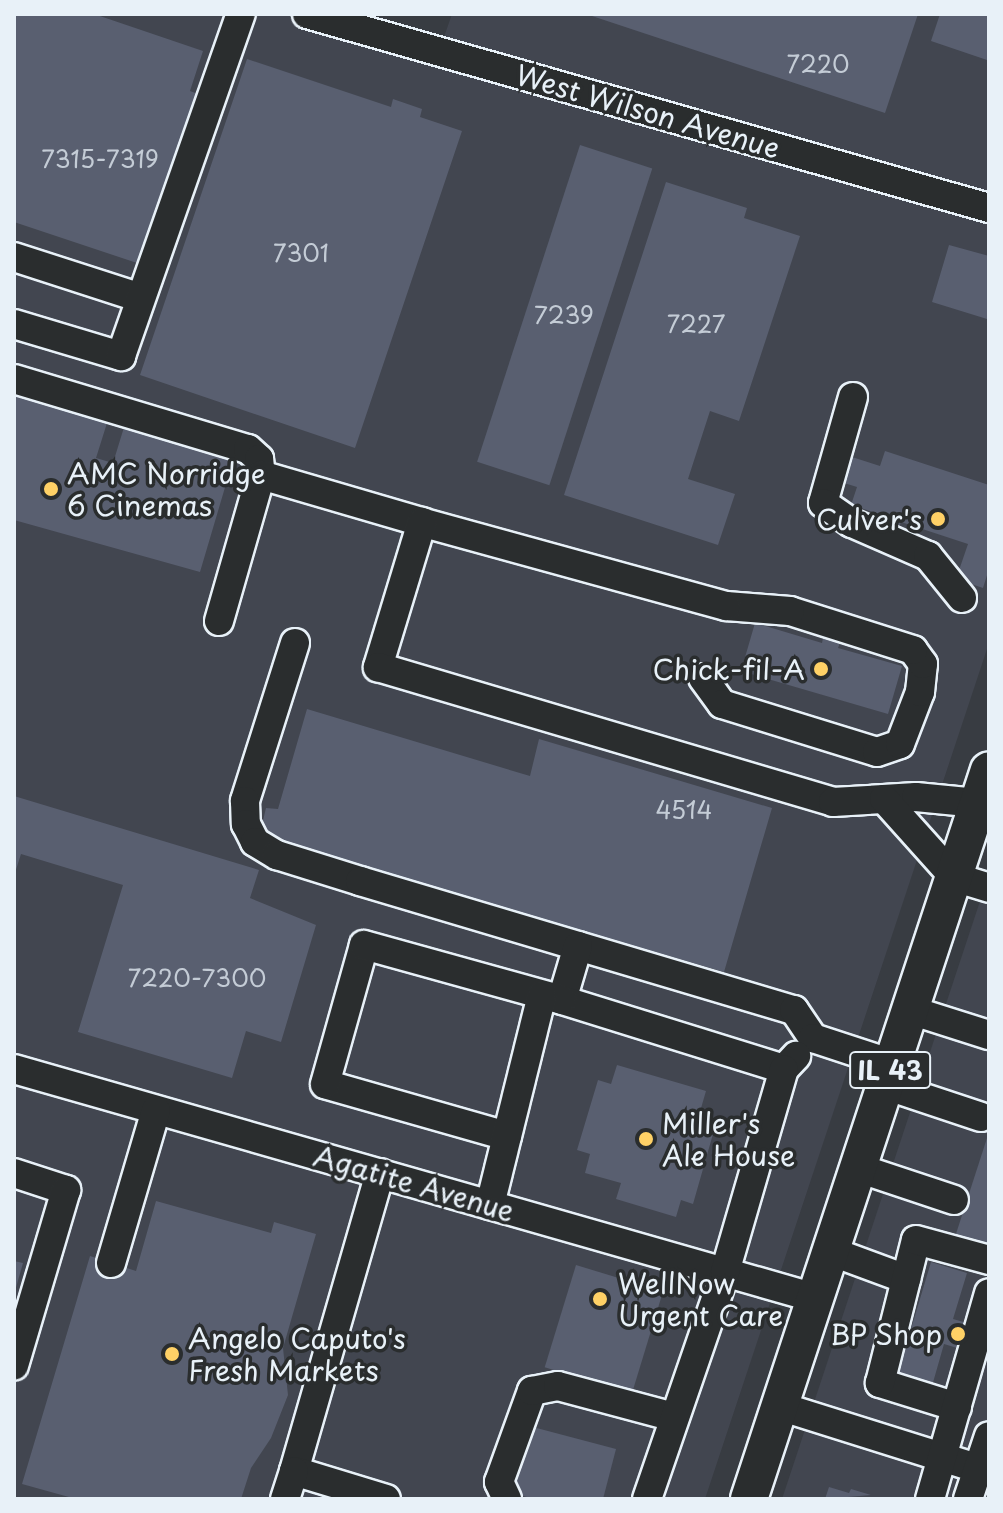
<!DOCTYPE html>
<style>
body{margin:0}
#map{position:relative;width:1003px;height:1513px;overflow:hidden;background:#383c42;font-family:"Playpen Sans",sans-serif}
div>[style]{position:absolute}
.built>*{inset:0;background:#424650}
.building>*{inset:0;background:#595f70;transform-origin:0 0}
.roads{filter:drop-shadow(2px 0 #e8f1f8) drop-shadow(-2px 0 #e8f1f8) drop-shadow(0 2px #e8f1f8) drop-shadow(0 -2px #e8f1f8)}
.minor>*{height:28px;margin:-14px;padding:0 14px;transform-origin:14px;border-radius:14px;background:#2a2d2e}
.major>*{height:36px;margin:-18px;padding:0 18px;transform-origin:18px;border-radius:18px;background:#2a2d2e}
.dots>*{width:22px;height:22px;translate:-50% -50%;box-sizing:border-box;border:4px solid #2a2d2e;border-radius:50%}
span{translate:-50% -50%;white-space:nowrap;text-align:center;line-height:1.15;-webkit-text-stroke:7px #2a2d2e;paint-order:stroke}
.number-label{font-size:24px;color:#c4ccd6}
.number-label span{-webkit-text-stroke-width:0}
.shield-label span{padding:2px 6px;background:#2a2d2e;border:2px solid;border-radius:6px;-webkit-text-stroke-width:0}
.shield-label{font-size:26px;color:#e8f1f8;font-weight:700}
.street-label{font-size:28px;color:#e8f1f8}
.poi-label{font-size:28px;color:#e8f1f8}
.left{translate:0 -50%;text-align:left}
.right{translate:-100% -50%;text-align:right}
.frame{position:absolute;inset:0;border:16px solid #e8f1f8;pointer-events:none}
</style>
<div id="map">
<div class="built">
<i style="clip-path:polygon(14px 14px,292px 14px,438px 54px,452px 14px,989px 14px,989px 643px,705px 1499px,14px 1499px)"></i>
<i style="clip-path:polygon(989px 874px,989px 1446px,972px 1499px,782px 1499px)"></i>
</div>
<div class="building">
<i style="clip-path:polygon(14px 14px,94px 14px,203px 51px,190px 91px,206px 97px,149px 267px,14px 222px)"></i>
<i style="clip-path:polygon(586px 14px,918px 14px,885px 113px)"></i>
<i style="clip-path:polygon(940px 14px,989px 14px,987px 60px,931px 41px)"></i>
<i style="clip-path:polygon(247px 59px,391px 107px,393px 99px,422px 109px,420px 117px,462px 131px,355px 448px,140px 375px)"></i>
<i style="left:580px;top:145px;width:76px;height:333px;rotate:18deg"></i>
<i style="clip-path:polygon(666px 182px,747px 208px,744px 218px,800px 236px,739px 421px,710px 411px,688px 479px,735px 494px,718px 545px,564px 495px)"></i>
<i style="clip-path:polygon(949px 245px,989px 256px,989px 328px,987px 319px,932px 302px)"></i>
<i style="clip-path:polygon(14px 393px,107px 423px,96px 458px,113px 463px,125px 424px,234px 457px,200px 572px,14px 520px)"></i>
<i style="clip-path:polygon(885px 451px,989px 485px,989px 569px,983px 588px,956px 579px,968px 544px,901px 522px,897px 532px,885px 528px,889px 517px,851px 505px,857px 487px,844px 483px,852px 457px,880px 466px)"></i>
<i style="clip-path:polygon(755px 623px,822px 643px,823px 638px,840px 643px,838px 648px,902px 666px,888px 714px,741px 671px)"></i>
<i style="clip-path:polygon(307px 709px,530px 776px,539px 739px,772px 808px,724px 972px,259px 837px,266px 808px,278px 809px)"></i>
<i style="clip-path:polygon(14px 796px,259px 870px,250px 898px,316px 925px,281px 1042px,246px 1031px,232px 1078px,78px 1032px,123px 885px,21px 854px,14px 876px)"></i>
<i style="clip-path:polygon(617px 1065px,706px 1091px,697px 1122px,715px 1127px,693px 1204px,681px 1200px,676px 1217px,616px 1199px,621px 1183px,585px 1173px,590px 1154px,577px 1150px,598px 1080px,611px 1084px)"></i>
<i style="clip-path:polygon(988px 1135px,989px 1135px,989px 1251px,954px 1240px)"></i>
<i style="clip-path:polygon(156px 1201px,271px 1233px,274px 1222px,316px 1234px,283px 1348px,288px 1395px,271px 1438px,251px 1468px,241px 1499px,76px 1499px,22px 1484px,90px 1256px,136px 1271px)"></i>
<i style="clip-path:polygon(14px 1261px,23px 1263px,15px 1291px,14px 1291px)"></i>
<i style="clip-path:polygon(931px 1262px,967px 1273px,953px 1319px,974px 1325px,967px 1351px,944px 1344px,932px 1386px,897px 1376px)"></i>
<i style="left:576px;top:1265px;width:91px;height:107px;rotate:17deg"></i>
<i style="clip-path:polygon(529px 1426px,616px 1449px,603px 1499px,535px 1499px,511px 1493px)"></i>
<i style="clip-path:polygon(829px 1487px,849px 1493px,851px 1489px,871px 1495px,825px 1499px)"></i>
</div>
<div class="roads">
<div class="minor">
<i style="left:307px;top:14px;width:709px;rotate:15.88deg"></i>
<i style="left:14px;top:257px;width:133px;rotate:17.9deg"></i>
<i style="left:14px;top:324px;width:112px;rotate:16.7deg"></i>
<i style="left:121px;top:356px;width:362px;rotate:-70.7deg"></i>
<i style="left:14px;top:379px;width:244px;rotate:16.7deg"></i>
<i style="left:248px;top:449px;width:15px;rotate:42deg"></i>
<i style="left:259px;top:459px;width:16px;rotate:83deg"></i>
<i style="left:853px;top:397px;width:110px;rotate:105.8deg"></i>
<i style="left:823px;top:503px;width:35px;rotate:35deg"></i>
<i style="left:852px;top:523px;width:83px;rotate:23.5deg"></i>
<i style="left:928px;top:556px;width:54px;rotate:51deg"></i>
<i style="left:219px;top:621px;width:152px;rotate:-74deg"></i>
<i style="left:261px;top:475px;width:168px;rotate:16.3deg"></i>
<i style="left:295px;top:643px;width:166px;rotate:107.6deg"></i>
<i style="left:245px;top:801px;width:23px;rotate:88deg"></i>
<i style="left:246px;top:824px;width:20px;rotate:63deg"></i>
<i style="left:255px;top:842px;width:26px;rotate:31deg"></i>
<i style="left:277px;top:855px;width:87px;rotate:17.4deg"></i>
<i style="left:360px;top:881px;width:453px;rotate:16.6deg"></i>
<i style="left:794px;top:1010px;width:34px;rotate:56deg"></i>
<i style="left:813px;top:1038px;width:83px;rotate:18.2deg"></i>
<i style="left:703px;top:678px;width:32px;rotate:54deg"></i>
<i style="left:722px;top:704px;width:162px;rotate:17.2deg"></i>
<i style="left:877px;top:752px;width:24px;rotate:-19deg"></i>
<i style="left:900px;top:744px;width:56px;rotate:-69deg"></i>
<i style="left:920px;top:692px;width:28px;rotate:-84deg"></i>
<i style="left:923px;top:664px;width:17px;rotate:-126deg"></i>
<i style="left:913px;top:650px;width:129px;rotate:-162.4deg"></i>
<i style="left:790px;top:611px;width:64px;rotate:-175.5deg"></i>
<i style="left:726px;top:606px;width:315px;rotate:-164.6deg"></i>
<i style="left:422px;top:522px;width:152px;rotate:106.9deg"></i>
<i style="left:378px;top:667px;width:475px;rotate:16.5deg"></i>
<i style="left:833px;top:802px;width:83px;rotate:-3.4deg"></i>
<i style="left:916px;top:797px;width:62px;rotate:5.5deg"></i>
<i style="left:884px;top:799px;width:105px;rotate:48.1deg"></i>
<i style="left:954px;top:877px;width:37px;rotate:17deg"></i>
<i style="left:578px;top:946px;width:56px;rotate:106.5deg"></i>
<i style="left:562px;top:1000px;width:232px;rotate:17.3deg"></i>
<i style="left:784px;top:1069px;width:18px;rotate:-47deg"></i>
<i style="left:910px;top:1010px;width:83px;rotate:17.6deg"></i>
<i style="left:14px;top:1069px;width:833px;rotate:15.95deg"></i>
<i style="left:885px;top:1085px;width:101px;rotate:18.4deg"></i>
<i style="left:507px;top:1136px;width:189px;rotate:-164.1deg"></i>
<i style="left:325px;top:1084px;width:144px;rotate:-74.3deg"></i>
<i style="left:364px;top:945px;width:205px;rotate:15.5deg"></i>
<i style="left:858px;top:1168px;width:101px;rotate:18.4deg"></i>
<i style="left:14px;top:1173px;width:55px;rotate:18.1deg"></i>
<i style="left:66px;top:1190px;width:183px;rotate:106.5deg"></i>
<i style="left:380px;top:1173px;width:310px;rotate:106.1deg"></i>
<i style="left:294px;top:1471px;width:96px;rotate:16.9deg"></i>
<i style="left:490px;top:1205px;width:216px;rotate:-76.1deg"></i>
<i style="left:830px;top:1251px;width:81px;rotate:20.2deg"></i>
<i style="left:111px;top:1263px;width:159px;rotate:-73.6deg"></i>
<i style="left:779px;top:1406px;width:220px;rotate:17.4deg"></i>
<i style="left:957px;top:1407px;width:81px;rotate:-162.7deg"></i>
<i style="left:880px;top:1383px;width:147px;rotate:-75.9deg"></i>
<i style="left:916px;top:1240px;width:76px;rotate:15.3deg"></i>
<i style="left:285px;top:1499px;width:29px;rotate:-72deg"></i>
<i style="left:507px;top:1499px;width:19px;rotate:-115deg"></i>
<i style="left:499px;top:1482px;width:97px;rotate:-70.1deg"></i>
<i style="left:532px;top:1391px;width:26px;rotate:-11deg"></i>
<i style="left:558px;top:1386px;width:120px;rotate:15deg"></i>
<i style="left:647px;top:1499px;width:240px;rotate:-71deg"></i>
<i style="left:725px;top:1272px;width:211px;rotate:-73.8deg"></i>
<i style="left:930px;top:1499px;width:214px;rotate:-74deg"></i>
<i style="left:968px;top:1499px;width:66px;rotate:-71.6deg"></i>
</div>
<div class="major">
<i style="left:749px;top:1499px;width:767px;rotate:-71.78deg"></i>
</div>
</div>
<div class="dots">
<i style="left:51px;top:489px;background:#ffd166"></i>
<i style="left:938px;top:519px;background:#ffd166"></i>
<i style="left:821px;top:669px;background:#ffd166"></i>
<i style="left:646px;top:1139px;background:#ffd166"></i>
<i style="left:600px;top:1299px;background:#ffd166"></i>
<i style="left:958px;top:1334px;background:#ffd166"></i>
<i style="left:172px;top:1354px;background:#ffd166"></i>
</div>
<div class="number-label">
<span style="left:818px;top:64px">7220</span>
<span style="left:100px;top:159px">7315-7319</span>
<span style="left:301px;top:253px">7301</span>
<span style="left:564px;top:315px">7239</span>
<span style="left:696px;top:324px">7227</span>
<span style="left:684px;top:810px">4514</span>
<span style="left:197px;top:978px">7220-7300</span>
</div>
<div class="shield-label">
<span style="left:890px;top:1070px">IL 43</span>
</div>
<div class="street-label">
<span style="left:648px;top:111px;rotate:16deg">West Wilson Avenue</span>
<span style="left:414px;top:1183px;rotate:16deg">Agatite Avenue</span>
</div>
<div class="poi-label">
<span class="left" style="left:67px;top:489px">AMC Norridge<br>6 Cinemas</span>
<span class="right" style="left:922px;top:519px">Culver's</span>
<span class="right" style="left:805px;top:669px">Chick-fil-A</span>
<span class="left" style="left:662px;top:1139px">Miller's<br>Ale House</span>
<span class="left" style="left:618px;top:1299px">WellNow<br>Urgent Care</span>
<span class="right" style="left:942px;top:1334px">BP Shop</span>
<span class="left" style="left:188px;top:1354px">Angelo Caputo's<br>Fresh Markets</span>
</div>
<div class="frame"></div>
</div>
